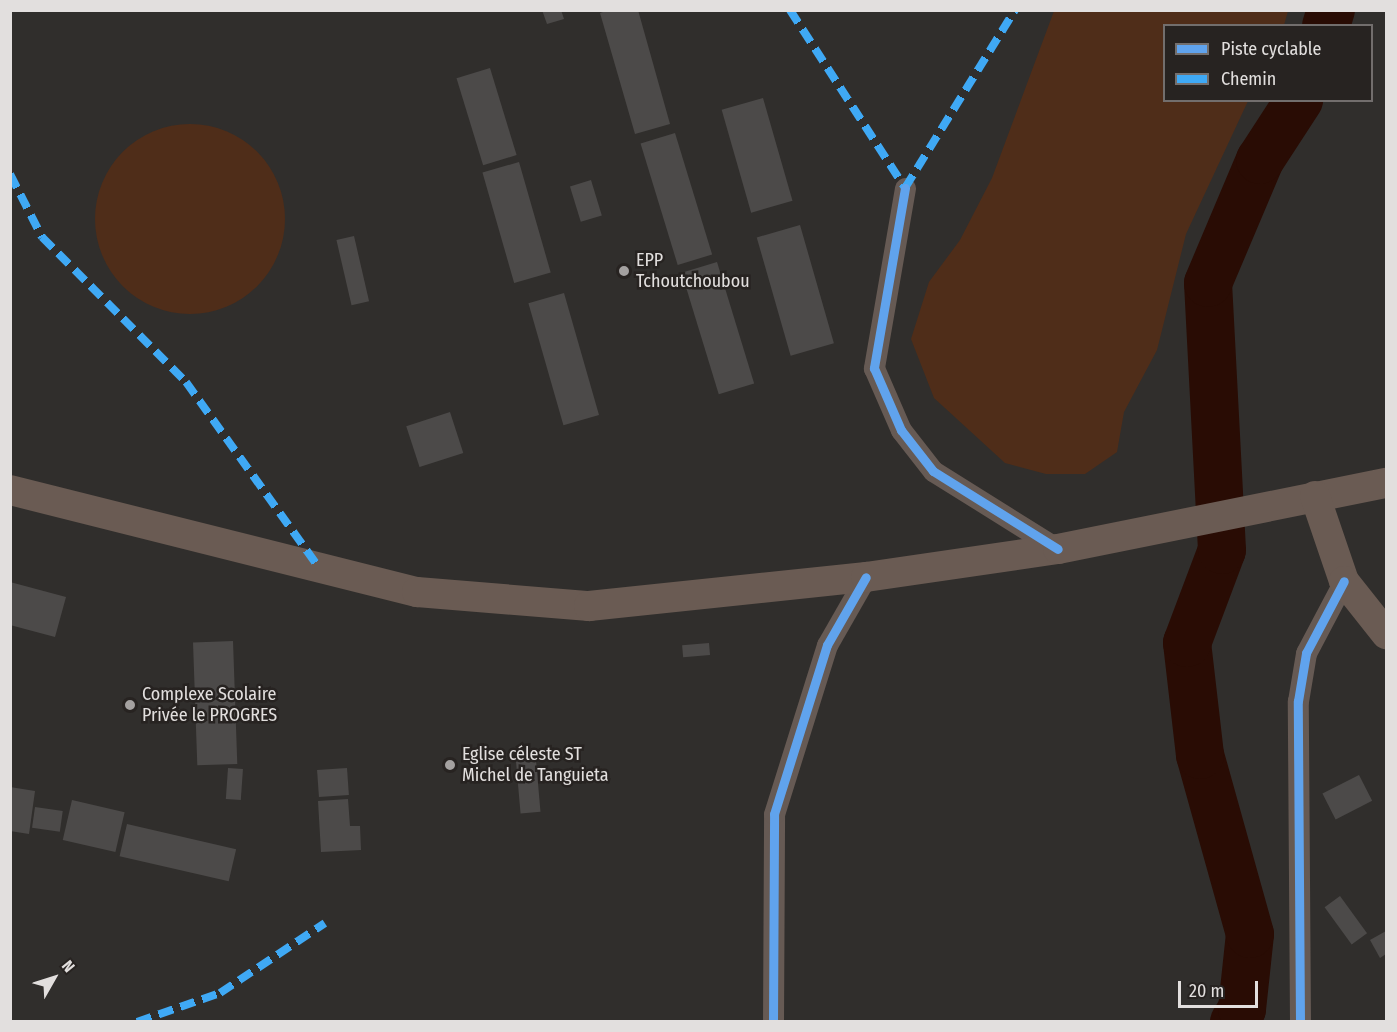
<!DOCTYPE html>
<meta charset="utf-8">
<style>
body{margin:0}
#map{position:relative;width:1397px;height:1032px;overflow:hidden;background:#302e2c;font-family:"Fira Sans Condensed",sans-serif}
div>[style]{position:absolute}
.green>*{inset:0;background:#4f2d19}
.round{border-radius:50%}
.river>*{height:48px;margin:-24px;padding:0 24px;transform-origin:24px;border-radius:24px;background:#290c04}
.building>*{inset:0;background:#4c4a49;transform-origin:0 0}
.street>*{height:21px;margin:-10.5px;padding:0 10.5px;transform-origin:10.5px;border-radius:10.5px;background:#665a54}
.secondary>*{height:30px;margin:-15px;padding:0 15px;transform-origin:15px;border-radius:15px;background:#6a5b53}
.quiet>*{height:8px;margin-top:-4px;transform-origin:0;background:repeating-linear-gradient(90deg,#3fa9f5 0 15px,transparent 0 23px)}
.cycleway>*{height:9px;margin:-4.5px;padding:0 4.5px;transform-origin:4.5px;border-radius:4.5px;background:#60a3ed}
.dots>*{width:16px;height:16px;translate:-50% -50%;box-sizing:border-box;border:3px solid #272321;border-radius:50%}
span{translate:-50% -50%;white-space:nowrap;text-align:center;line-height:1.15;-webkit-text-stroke:5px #272321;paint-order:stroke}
.poi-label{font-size:18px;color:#e2dfde}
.left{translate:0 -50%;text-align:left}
.frame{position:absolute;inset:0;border:12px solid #e2dfde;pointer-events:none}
.legend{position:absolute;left:1163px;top:24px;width:210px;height:78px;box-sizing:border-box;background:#272321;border:2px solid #726e6d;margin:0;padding:8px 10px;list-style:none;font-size:18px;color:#e2dfde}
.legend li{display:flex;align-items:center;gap:12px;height:30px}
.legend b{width:30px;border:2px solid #726e6d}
.north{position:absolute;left:24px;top:948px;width:60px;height:60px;-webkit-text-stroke:4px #272321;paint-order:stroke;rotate:51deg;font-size:16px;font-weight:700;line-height:24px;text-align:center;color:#e2dfde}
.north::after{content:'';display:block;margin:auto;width:21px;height:27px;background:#e2dfde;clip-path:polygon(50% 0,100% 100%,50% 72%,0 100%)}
.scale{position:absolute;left:1178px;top:981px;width:80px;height:27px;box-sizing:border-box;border:3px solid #e2dfde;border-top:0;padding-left:8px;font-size:18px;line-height:21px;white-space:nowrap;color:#e2dfde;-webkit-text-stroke:4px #272321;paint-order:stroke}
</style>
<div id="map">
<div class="green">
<i style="clip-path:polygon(1054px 11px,1288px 11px,1284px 25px,1164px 26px,1164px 100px,1248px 101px,1186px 234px,1157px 350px,1124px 412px,1117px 452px,1085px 474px,1046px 474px,1005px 463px,934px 398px,911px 339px,929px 282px,960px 240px,992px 178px)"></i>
<i class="round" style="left:95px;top:124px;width:190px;height:190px"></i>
</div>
<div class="river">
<i style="left:1326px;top:26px;width:17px;rotate:-73deg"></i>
<i style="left:1234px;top:1022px;width:15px;rotate:-58deg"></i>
<i style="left:1242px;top:1009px;width:75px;rotate:-83.9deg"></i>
<i style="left:1250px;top:934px;width:186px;rotate:-105.6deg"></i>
<i style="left:1200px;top:755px;width:113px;rotate:-96.6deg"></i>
<i style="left:1187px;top:643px;width:99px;rotate:-69.4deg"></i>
<i style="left:1222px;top:550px;width:267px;rotate:-93deg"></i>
<i style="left:1208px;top:283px;width:134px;rotate:-67.1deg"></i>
<i style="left:1260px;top:160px;width:72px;rotate:-57deg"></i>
</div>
<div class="building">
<i style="clip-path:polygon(542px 10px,561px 10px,564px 19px,547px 24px)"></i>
<i style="clip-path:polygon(609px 10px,638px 10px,670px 124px,635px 134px,600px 13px)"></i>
<i style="left:490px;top:68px;width:91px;height:35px;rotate:73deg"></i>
<i style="left:763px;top:98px;width:107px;height:43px;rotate:74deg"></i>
<i style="left:675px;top:133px;width:127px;height:36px;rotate:73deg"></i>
<i style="left:519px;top:162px;width:115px;height:38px;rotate:74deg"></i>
<i style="left:591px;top:180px;width:37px;height:22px;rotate:73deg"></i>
<i style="left:800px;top:225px;width:123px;height:45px;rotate:74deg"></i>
<i style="left:354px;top:236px;width:67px;height:18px;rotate:77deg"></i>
<i style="left:717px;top:262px;width:127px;height:37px;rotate:73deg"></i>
<i style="left:564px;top:293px;width:127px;height:37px;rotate:74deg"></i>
<i style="left:450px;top:412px;width:43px;height:46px;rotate:72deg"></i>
<i style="clip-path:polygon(10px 582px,66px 597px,55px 637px,10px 625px)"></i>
<i style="left:233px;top:641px;width:123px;height:40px;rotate:88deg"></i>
<i style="left:709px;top:643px;width:12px;height:27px;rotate:85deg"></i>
<i style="left:535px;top:749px;width:63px;height:20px;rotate:85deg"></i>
<i style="left:228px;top:768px;width:15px;height:31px;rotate:4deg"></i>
<i style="left:347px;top:768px;width:27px;height:30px;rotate:86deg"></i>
<i style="left:1359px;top:775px;width:29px;height:41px;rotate:63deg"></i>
<i style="clip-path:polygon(10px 787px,35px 791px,29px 834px,10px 831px)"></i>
<i style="clip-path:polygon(348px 799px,350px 826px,360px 826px,361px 850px,321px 852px,318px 801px)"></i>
<i style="left:72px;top:800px;width:54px;height:41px;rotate:13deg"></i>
<i style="left:35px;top:807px;width:28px;height:21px;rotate:8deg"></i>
<i style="left:127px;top:824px;width:112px;height:33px;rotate:13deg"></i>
<i style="left:1340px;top:896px;width:46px;height:19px;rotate:54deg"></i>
<i style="clip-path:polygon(1386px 931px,1386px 954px,1380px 958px,1370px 940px)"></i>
</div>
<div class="street">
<i style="left:905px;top:188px;width:183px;rotate:99.8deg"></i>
<i style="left:874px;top:368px;width:68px;rotate:66.5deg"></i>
<i style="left:901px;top:430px;width:52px;rotate:52deg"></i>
<i style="left:933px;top:471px;width:147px;rotate:32deg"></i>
<i style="left:773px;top:1022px;width:208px;rotate:-89.7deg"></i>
<i style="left:774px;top:814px;width:177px;rotate:-72.6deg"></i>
<i style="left:827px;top:645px;width:78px;rotate:-60.2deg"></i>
<i style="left:1300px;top:1022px;width:321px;rotate:-90.4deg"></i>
<i style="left:1298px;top:701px;width:49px;rotate:-80.5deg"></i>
<i style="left:1306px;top:653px;width:81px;rotate:-62.2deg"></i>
</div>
<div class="secondary">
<i style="left:10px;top:490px;width:420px;rotate:14.1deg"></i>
<i style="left:417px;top:592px;width:173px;rotate:4.7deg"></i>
<i style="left:589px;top:606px;width:279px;rotate:-6deg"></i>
<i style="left:866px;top:577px;width:194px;rotate:-8.3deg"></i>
<i style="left:1058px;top:549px;width:335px;rotate:-11.4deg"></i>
<i style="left:1315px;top:496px;width:90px;rotate:71.2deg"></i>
<i style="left:1344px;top:581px;width:68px;rotate:51.6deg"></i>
</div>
<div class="quiet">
<i style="left:790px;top:10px;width:212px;rotate:57.1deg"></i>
<i style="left:905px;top:188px;width:209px;rotate:-58.3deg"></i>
<i style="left:10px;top:174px;width:71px;rotate:63.1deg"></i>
<i style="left:42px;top:237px;width:204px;rotate:45.2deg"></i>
<i style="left:186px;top:382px;width:229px;rotate:54.4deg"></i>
<i style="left:137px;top:1022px;width:88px;rotate:-19.3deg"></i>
<i style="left:220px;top:993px;width:126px;rotate:-33.7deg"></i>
</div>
<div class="cycleway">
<i style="left:905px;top:188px;width:183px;rotate:99.8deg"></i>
<i style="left:874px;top:368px;width:68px;rotate:66.5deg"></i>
<i style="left:901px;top:430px;width:52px;rotate:52deg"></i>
<i style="left:933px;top:471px;width:147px;rotate:32deg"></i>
<i style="left:773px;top:1022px;width:208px;rotate:-89.7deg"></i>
<i style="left:774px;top:814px;width:177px;rotate:-72.6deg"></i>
<i style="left:827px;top:645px;width:78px;rotate:-60.2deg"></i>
<i style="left:1300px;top:1022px;width:321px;rotate:-90.4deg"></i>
<i style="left:1298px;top:701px;width:49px;rotate:-80.5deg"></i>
<i style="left:1306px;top:653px;width:81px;rotate:-62.2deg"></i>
</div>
<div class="dots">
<i style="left:624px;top:271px;background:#a4a1a0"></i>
<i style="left:130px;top:705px;background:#a4a1a0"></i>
<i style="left:450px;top:765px;background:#a4a1a0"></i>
</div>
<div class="poi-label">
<span class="left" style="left:636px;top:271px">EPP<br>Tchoutchoubou</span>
<span class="left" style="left:142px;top:705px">Complexe Scolaire<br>Privée le PROGRES</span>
<span class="left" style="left:462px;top:765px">Eglise céleste ST<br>Michel de Tanguieta</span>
</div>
<div class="frame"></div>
<ul class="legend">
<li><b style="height:8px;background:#60a3ed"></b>Piste cyclable</li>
<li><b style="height:8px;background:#3fa9f5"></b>Chemin</li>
</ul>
<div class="north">N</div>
<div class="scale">20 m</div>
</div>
